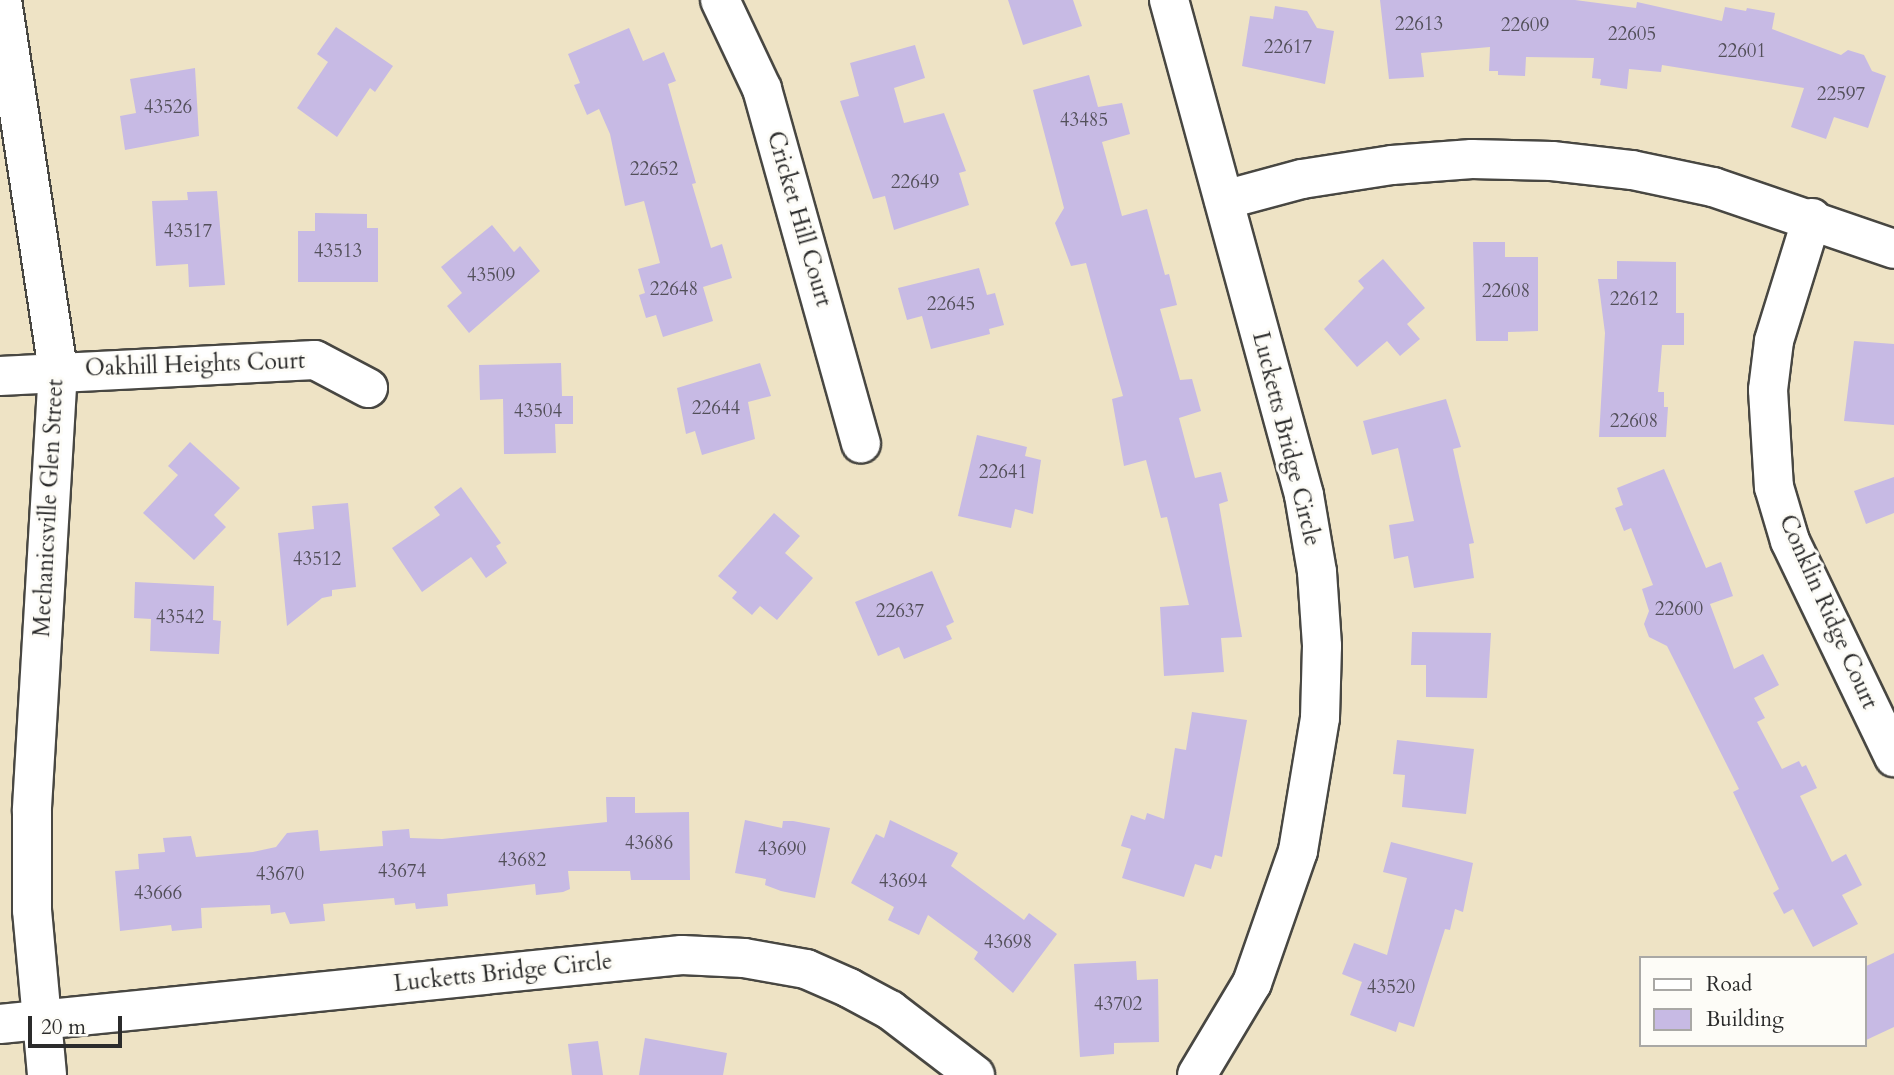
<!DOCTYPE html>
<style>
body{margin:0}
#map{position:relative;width:1894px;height:1075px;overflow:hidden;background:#eee3c5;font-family:Cardo,serif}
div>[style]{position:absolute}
.building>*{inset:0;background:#c7bae4}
.roads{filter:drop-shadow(2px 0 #484742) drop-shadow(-2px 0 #484742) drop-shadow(0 2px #484742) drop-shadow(0 -2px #484742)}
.minor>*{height:38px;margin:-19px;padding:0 19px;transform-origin:19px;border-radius:19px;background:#fff}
span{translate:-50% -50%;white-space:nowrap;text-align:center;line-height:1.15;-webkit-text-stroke:6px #fdfcf7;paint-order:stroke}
.number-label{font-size:19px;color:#524f59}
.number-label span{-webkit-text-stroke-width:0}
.street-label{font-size:23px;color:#2b2b2b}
.legend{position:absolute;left:1639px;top:956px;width:228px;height:91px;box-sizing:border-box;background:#fdfcf7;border:2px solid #a9a8a5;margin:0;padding:9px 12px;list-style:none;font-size:21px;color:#2b2b2b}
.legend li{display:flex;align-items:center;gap:14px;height:35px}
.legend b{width:35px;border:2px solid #a9a8a5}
.scale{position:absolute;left:28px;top:1016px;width:94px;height:32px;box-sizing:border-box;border:4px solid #2b2b2b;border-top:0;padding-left:9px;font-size:21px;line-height:24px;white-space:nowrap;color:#2b2b2b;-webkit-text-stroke:5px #fdfcf7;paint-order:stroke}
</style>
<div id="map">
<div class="building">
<i style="clip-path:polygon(1008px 0,1073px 0,1082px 26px,1023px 45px)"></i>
<i style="clip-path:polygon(1380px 0,1575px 0,1636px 8px,1637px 2px,1722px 21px,1725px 7px,1746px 11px,1747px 8px,1775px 13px,1772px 29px,1841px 55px,1848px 50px,1864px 55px,1872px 71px,1886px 76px,1868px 128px,1834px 117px,1826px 139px,1791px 127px,1804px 88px,1662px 65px,1661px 72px,1629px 69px,1627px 89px,1600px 85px,1601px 79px,1592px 78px,1594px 58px,1526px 57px,1525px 76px,1498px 75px,1498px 71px,1489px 71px,1490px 47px,1421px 53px,1424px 77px,1389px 79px)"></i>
<i style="clip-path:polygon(1275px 6px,1307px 11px,1317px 28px,1334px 31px,1325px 84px,1242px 66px,1250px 16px,1273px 19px)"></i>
<i style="clip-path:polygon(336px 27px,393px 66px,375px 92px,370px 88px,337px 137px,297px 108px,328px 62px,317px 54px)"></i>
<i style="clip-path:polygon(629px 28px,643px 61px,664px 52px,676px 81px,668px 84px,696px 183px,692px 184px,711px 248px,722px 244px,732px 278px,703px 287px,713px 321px,663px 337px,656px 315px,646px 318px,639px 295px,645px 293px,638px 269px,660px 263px,644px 201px,625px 206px,610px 134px,599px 109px,587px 115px,574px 85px,580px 83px,568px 54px)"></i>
<i style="clip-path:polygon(915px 45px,925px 78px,894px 88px,904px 123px,944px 113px,966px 171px,959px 173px,969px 205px,894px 230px,885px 196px,873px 199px,840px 101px,859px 96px,850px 63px)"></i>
<i style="clip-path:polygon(195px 68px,199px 136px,125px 150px,120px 116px,136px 113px,130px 79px)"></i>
<i style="clip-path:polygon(1089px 75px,1098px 107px,1122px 103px,1130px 134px,1102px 142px,1122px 216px,1147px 209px,1165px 275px,1169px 274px,1177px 305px,1160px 309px,1180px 380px,1192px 379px,1201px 411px,1179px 418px,1195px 478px,1221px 472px,1228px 501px,1219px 504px,1242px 637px,1221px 638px,1224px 672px,1164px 676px,1160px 607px,1189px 605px,1167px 517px,1161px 518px,1146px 460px,1124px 466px,1112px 399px,1123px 396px,1086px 263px,1071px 266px,1055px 223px,1064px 208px,1033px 90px)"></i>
<i style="clip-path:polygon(217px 191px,225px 285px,189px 287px,188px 264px,156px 266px,152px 201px,188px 200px,187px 192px)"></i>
<i style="clip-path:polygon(315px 213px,367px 214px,367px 228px,378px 228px,378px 282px,298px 282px,298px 231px,315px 231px)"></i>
<i style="clip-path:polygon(492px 225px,514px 252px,520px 246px,540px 271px,469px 333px,447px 306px,462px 293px,441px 267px)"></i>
<i style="clip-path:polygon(1473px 242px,1505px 242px,1505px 257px,1538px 257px,1538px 331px,1508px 332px,1508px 341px,1476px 341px)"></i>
<i style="clip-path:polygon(1383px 259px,1425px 308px,1407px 324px,1420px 339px,1400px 356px,1387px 341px,1357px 367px,1324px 329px,1364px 288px,1358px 281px)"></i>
<i style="clip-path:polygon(1617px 261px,1676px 262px,1676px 313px,1684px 313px,1684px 345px,1662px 345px,1658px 392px,1664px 392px,1664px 407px,1668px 407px,1666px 437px,1599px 437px,1605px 333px,1598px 279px,1617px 279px)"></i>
<i style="clip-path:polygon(979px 268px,987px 295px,995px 293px,1004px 325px,989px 329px,990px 334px,931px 349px,922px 316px,907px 320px,898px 288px)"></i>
<i style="clip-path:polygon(1854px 341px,1894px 344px,1894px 425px,1844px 421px)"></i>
<i style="clip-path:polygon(561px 363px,562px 396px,573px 396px,573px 424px,555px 424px,556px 453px,504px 454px,503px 399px,480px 400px,479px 365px)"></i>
<i style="clip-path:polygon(760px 363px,771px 396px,748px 402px,755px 439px,702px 455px,695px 431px,686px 434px,677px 388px)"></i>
<i style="clip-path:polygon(1446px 399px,1461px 447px,1453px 449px,1474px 543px,1469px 544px,1474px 578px,1414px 588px,1408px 556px,1394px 559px,1389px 525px,1414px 521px,1398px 448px,1372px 455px,1363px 421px)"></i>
<i style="clip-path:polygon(977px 435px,1027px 447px,1025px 456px,1041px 460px,1033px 514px,1015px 509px,1011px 528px,958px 516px)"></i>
<i style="clip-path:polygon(190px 442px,240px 488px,214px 515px,226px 527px,194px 560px,143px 513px,178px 475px,168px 466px)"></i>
<i style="clip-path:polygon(1664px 469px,1706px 568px,1721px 562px,1733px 596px,1710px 604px,1734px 669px,1763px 654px,1779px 685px,1754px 698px,1765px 718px,1757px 722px,1782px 769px,1799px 761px,1802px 767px,1806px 765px,1817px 788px,1800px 796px,1832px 862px,1846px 854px,1862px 885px,1842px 895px,1858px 924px,1813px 947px,1793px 909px,1784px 914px,1773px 893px,1779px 889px,1733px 792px,1739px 789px,1667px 646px,1649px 637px,1644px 624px,1649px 611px,1642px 589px,1653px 585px,1631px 528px,1624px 531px,1615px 508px,1623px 505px,1617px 488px)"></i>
<i style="clip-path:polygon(1894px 477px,1894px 513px,1866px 524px,1854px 491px)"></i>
<i style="clip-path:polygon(461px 487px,501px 543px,496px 546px,507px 563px,486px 578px,471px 557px,422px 592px,392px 548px,440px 515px,434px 507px)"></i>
<i style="clip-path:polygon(348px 503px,356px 587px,332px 590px,332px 596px,322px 598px,287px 626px,278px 533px,314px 529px,312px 506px)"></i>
<i style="clip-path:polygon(774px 513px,800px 536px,785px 553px,813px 578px,777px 620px,760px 606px,752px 615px,732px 598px,737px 592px,718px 576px)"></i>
<i style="clip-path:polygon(932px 571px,954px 622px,946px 626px,952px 639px,904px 659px,899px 647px,878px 656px,855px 602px)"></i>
<i style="clip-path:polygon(135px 582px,214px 586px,213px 620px,221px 621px,219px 654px,150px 651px,151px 619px,134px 618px)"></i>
<i style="clip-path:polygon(1412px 632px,1491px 633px,1487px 698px,1426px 697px,1426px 665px,1411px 665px)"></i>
<i style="clip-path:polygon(1192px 712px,1247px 720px,1222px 857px,1215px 855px,1211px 869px,1195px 864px,1184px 897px,1122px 878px,1131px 849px,1121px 846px,1131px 815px,1145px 820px,1147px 813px,1164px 819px,1175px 748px,1186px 750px)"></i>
<i style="clip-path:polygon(1397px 740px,1474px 749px,1466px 814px,1402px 807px,1405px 775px,1393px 774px)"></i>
<i style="clip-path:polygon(606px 797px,635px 797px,635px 813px,689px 812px,690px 880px,631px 880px,630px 871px,568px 871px,570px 889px,563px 892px,536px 895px,535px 884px,493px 889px,447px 894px,448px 906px,416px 909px,415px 903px,395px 905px,394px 898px,323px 904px,325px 921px,290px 924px,285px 912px,271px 914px,270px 905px,201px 908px,202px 928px,172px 931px,171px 925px,120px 931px,115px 871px,139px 869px,138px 854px,165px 852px,163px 838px,191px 836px,196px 857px,253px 852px,276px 847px,287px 833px,318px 830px,320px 851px,383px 846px,382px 831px,409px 829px,410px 838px,442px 839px,607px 822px)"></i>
<i style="clip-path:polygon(745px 820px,782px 828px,783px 821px,793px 821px,830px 828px,815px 898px,781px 891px,765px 885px,766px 879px,735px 873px)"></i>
<i style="clip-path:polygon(890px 820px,958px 853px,951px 866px,1024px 920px,1029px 913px,1057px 934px,1013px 993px,974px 959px,978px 952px,928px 915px,919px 935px,888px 920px,894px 907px,851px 883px,876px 834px,884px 838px)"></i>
<i style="clip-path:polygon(1391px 842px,1473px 863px,1463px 912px,1455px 909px,1450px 930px,1445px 929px,1414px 1027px,1399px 1022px,1396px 1032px,1350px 1015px,1362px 982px,1342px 974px,1354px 943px,1387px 955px,1407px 878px,1383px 872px)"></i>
<i style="clip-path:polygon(1894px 953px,1894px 1027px,1864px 1041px,1864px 967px)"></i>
<i style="clip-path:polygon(1136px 961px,1137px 980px,1158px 979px,1159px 1042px,1114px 1043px,1114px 1054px,1080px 1057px,1074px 964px)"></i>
<i style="clip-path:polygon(645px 1038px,727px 1053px,723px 1075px,639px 1075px)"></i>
<i style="clip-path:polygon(598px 1041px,603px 1075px,572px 1075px,568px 1044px)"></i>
</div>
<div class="roads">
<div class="minor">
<i style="left:2px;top:0;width:374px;rotate:81.4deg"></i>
<i style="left:58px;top:370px;width:442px;rotate:93.4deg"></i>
<i style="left:32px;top:811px;width:99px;rotate:90deg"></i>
<i style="left:32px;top:910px;width:166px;rotate:84.8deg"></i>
<i style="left:720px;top:0;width:98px;rotate:64.7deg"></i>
<i style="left:762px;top:89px;width:368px;rotate:74.4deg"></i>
<i style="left:1169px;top:0;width:513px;rotate:74.74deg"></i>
<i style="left:1304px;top:495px;width:78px;rotate:80.4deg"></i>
<i style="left:1317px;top:572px;width:74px;rotate:86.1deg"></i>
<i style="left:1322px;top:646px;width:72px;rotate:91.6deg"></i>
<i style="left:1320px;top:718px;width:135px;rotate:99.4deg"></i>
<i style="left:1298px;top:851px;width:140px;rotate:109.2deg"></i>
<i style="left:1252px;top:983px;width:107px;rotate:120.9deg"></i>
<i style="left:1224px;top:200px;width:81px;rotate:-15.1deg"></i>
<i style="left:1302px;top:179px;width:91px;rotate:-8.8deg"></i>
<i style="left:1392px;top:165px;width:80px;rotate:-4.3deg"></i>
<i style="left:1472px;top:159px;width:80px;rotate:1.4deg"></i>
<i style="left:1552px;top:161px;width:81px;rotate:6.4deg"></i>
<i style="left:1632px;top:170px;width:83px;rotate:11.9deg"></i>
<i style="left:1713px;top:187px;width:191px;rotate:18.9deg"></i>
<i style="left:1812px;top:218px;width:129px;rotate:107.2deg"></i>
<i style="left:1774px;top:341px;width:49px;rotate:97deg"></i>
<i style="left:1768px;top:390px;width:97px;rotate:86.5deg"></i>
<i style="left:1774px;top:487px;width:56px;rotate:73.5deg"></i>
<i style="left:1790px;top:541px;width:240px;rotate:64.3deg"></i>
<i style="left:0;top:376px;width:315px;rotate:-2.9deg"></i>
<i style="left:315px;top:360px;width:60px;rotate:27.8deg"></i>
<i style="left:0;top:1024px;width:685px;rotate:-5.78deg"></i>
<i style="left:682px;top:955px;width:62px;rotate:2.8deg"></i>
<i style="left:744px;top:958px;width:63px;rotate:10.1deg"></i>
<i style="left:806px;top:969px;width:47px;rotate:23.8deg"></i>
<i style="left:849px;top:988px;width:47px;rotate:28.2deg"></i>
<i style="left:890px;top:1010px;width:107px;rotate:37.4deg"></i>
</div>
</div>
<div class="number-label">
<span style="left:1419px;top:25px">22613</span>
<span style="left:1525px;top:26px">22609</span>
<span style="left:1632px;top:35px">22605</span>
<span style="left:1288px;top:48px">22617</span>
<span style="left:1742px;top:52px">22601</span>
<span style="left:1841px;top:95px">22597</span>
<span style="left:168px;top:108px">43526</span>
<span style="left:1084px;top:121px">43485</span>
<span style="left:654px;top:170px">22652</span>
<span style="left:915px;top:183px">22649</span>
<span style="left:188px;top:232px">43517</span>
<span style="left:338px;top:252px">43513</span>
<span style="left:491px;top:276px">43509</span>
<span style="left:674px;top:290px">22648</span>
<span style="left:1506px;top:292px">22608</span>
<span style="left:1634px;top:300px">22612</span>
<span style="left:951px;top:305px">22645</span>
<span style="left:716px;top:409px">22644</span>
<span style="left:538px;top:412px">43504</span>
<span style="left:1634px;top:422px">22608</span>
<span style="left:1003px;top:473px">22641</span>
<span style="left:317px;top:560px">43512</span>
<span style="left:1679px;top:610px">22600</span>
<span style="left:900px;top:612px">22637</span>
<span style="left:180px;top:618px">43542</span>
<span style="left:649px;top:844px">43686</span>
<span style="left:782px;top:850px">43690</span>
<span style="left:522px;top:861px">43682</span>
<span style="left:402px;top:872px">43674</span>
<span style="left:280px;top:875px">43670</span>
<span style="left:903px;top:882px">43694</span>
<span style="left:158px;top:894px">43666</span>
<span style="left:1008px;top:943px">43698</span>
<span style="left:1391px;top:988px">43520</span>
<span style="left:1118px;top:1005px">43702</span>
</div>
<div class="street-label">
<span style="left:799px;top:219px;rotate:74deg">Cricket Hill Court</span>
<span style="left:195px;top:365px;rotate:-2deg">Oakhill Heights Court</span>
<span style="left:1286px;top:439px;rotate:76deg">Lucketts Bridge Circle</span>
<span style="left:49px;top:508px;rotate:-87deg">Mechanicsville Glen Street</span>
<span style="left:1828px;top:612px;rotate:66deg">Conklin Ridge Court</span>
<span style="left:503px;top:973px;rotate:-6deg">Lucketts Bridge Circle</span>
</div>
<ul class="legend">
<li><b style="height:9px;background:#fff"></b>Road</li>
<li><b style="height:19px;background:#c7bae4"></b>Building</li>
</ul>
<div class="scale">20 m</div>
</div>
